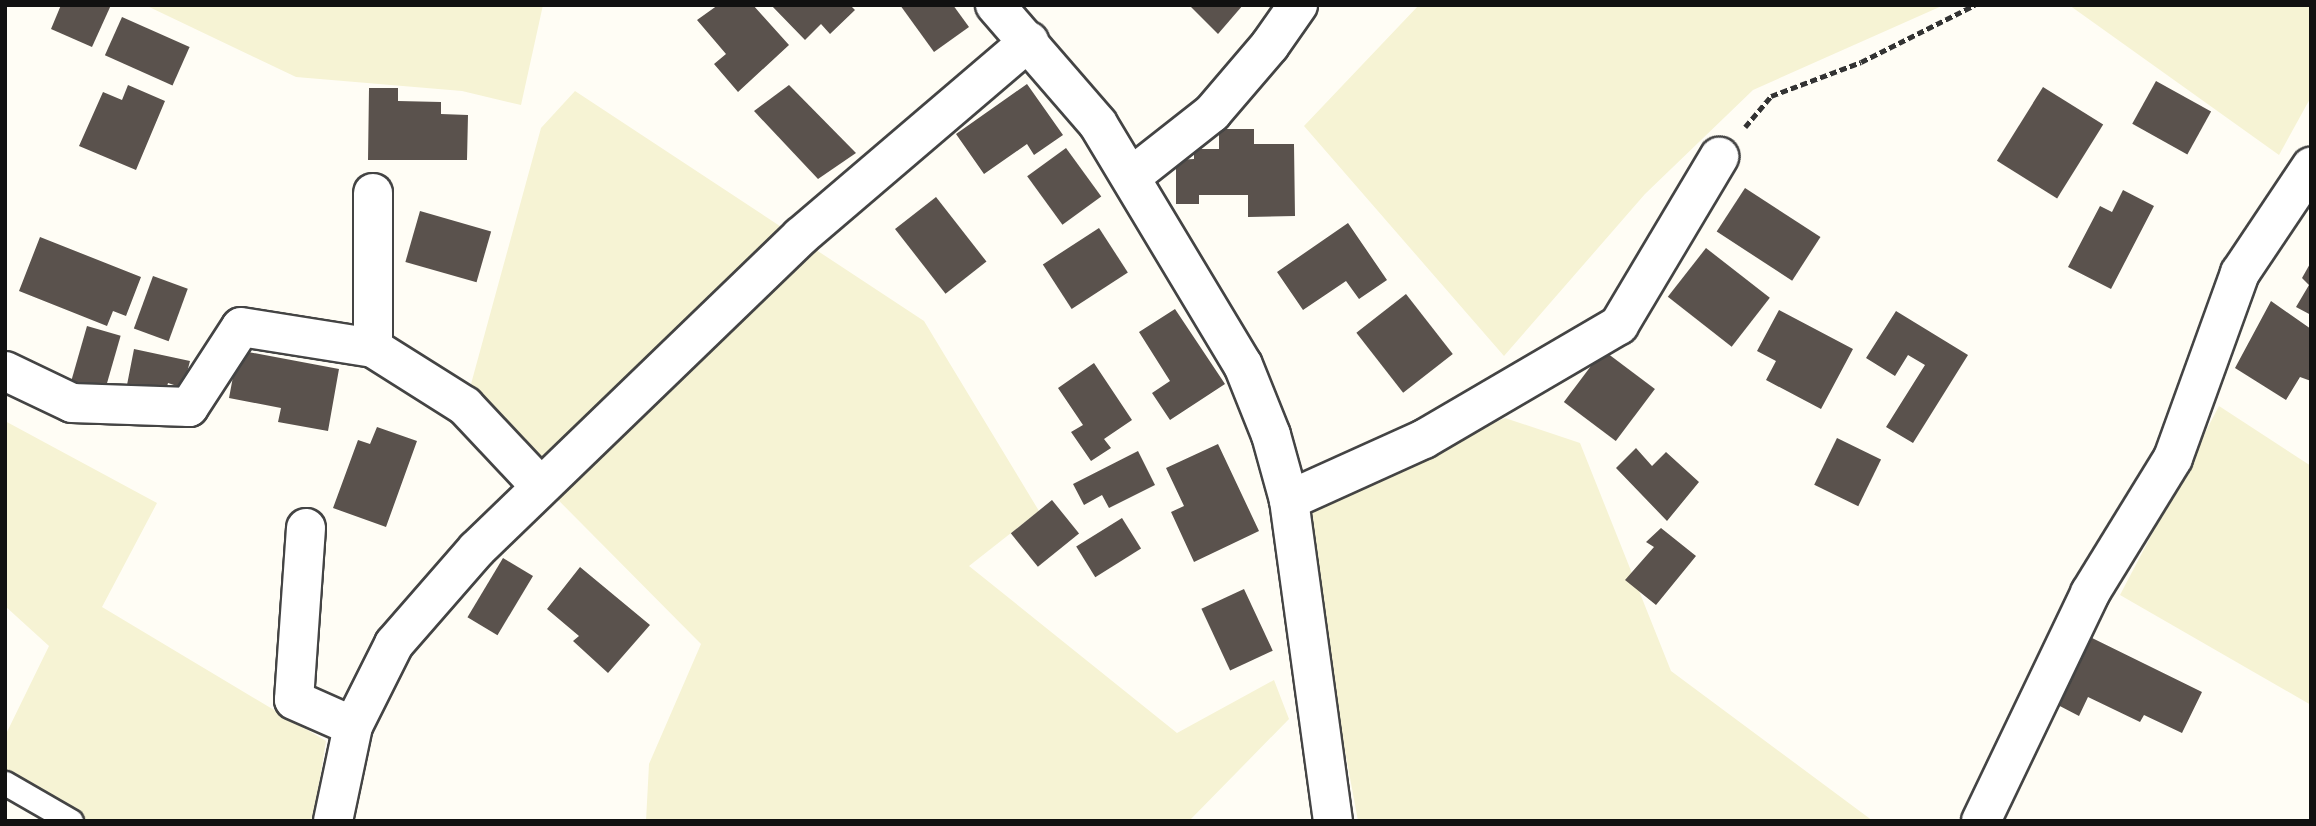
<!DOCTYPE html>
<style>
body{margin:0}
#map{position:relative;width:2316px;height:826px;overflow:hidden;background:#fffdf5;font-family:"Roboto Serif",serif}
div>[style]{position:absolute}
.farmland>*{inset:0;background:#f6f3d4}
.building>*{inset:0;background:#5a524d;transform-origin:0 0}
.path>*{height:4.5px;margin-top:-2.25px;transform-origin:0;background:repeating-linear-gradient(90deg,#333 0 7px,transparent 0 10.5px)}
.roads{filter:drop-shadow(2px 0 #444) drop-shadow(-2px 0 #444) drop-shadow(0 2px #444) drop-shadow(0 -2px #444)}
.service>*{height:23px;margin:-11.5px;padding:0 11.5px;transform-origin:11.5px;border-radius:11.5px;background:#fff}
.minor>*{height:38px;margin:-19px;padding:0 19px;transform-origin:19px;border-radius:19px;background:#fff}
span{translate:-50% -50%;white-space:nowrap;text-align:center;line-height:1.15;-webkit-text-stroke:7px #fff;paint-order:stroke}
.frame{position:absolute;inset:0;border:7px solid #111;pointer-events:none}
</style>
<div id="map">
<div class="farmland">
<i style="clip-path:polygon(145px 5px,543px 5px,521px 105px,462px 91px,296px 77px)"></i>
<i style="clip-path:polygon(1419px 5px,1944px 5px,1753px 90px,1645px 194px,1504px 356px,1304px 126px)"></i>
<i style="clip-path:polygon(2069px 5px,2311px 5px,2311px 97px,2279px 155px)"></i>
<i style="clip-path:polygon(575px 91px,924px 321px,1039px 511px,969px 566px,1177px 733px,1274px 680px,1289px 719px,1189px 821px,646px 821px,649px 764px,701px 644px,465px 406px,541px 128px)"></i>
<i style="clip-path:polygon(2219px 406px,2311px 466px,2311px 705px,2120px 595px)"></i>
<i style="clip-path:polygon(1505px 418px,1580px 443px,1671px 671px,1873px 821px,1358px 821px,1300px 508px)"></i>
<i style="clip-path:polygon(5px 421px,157px 503px,102px 607px,326px 741px,313px 821px,57px 821px,5px 796px,5px 736px,49px 646px,5px 606px)"></i>
</div>
<div class="building">
<i style="clip-path:polygon(61px 5px,111px 5px,92px 47px,51px 29px)"></i>
<i style="clip-path:polygon(718px 5px,753px 5px,789px 45px,738px 92px,714px 64px,726px 54px,697px 20px)"></i>
<i style="clip-path:polygon(771px 5px,850px 5px,855px 10px,830px 34px,821px 24px,805px 40px)"></i>
<i style="clip-path:polygon(900px 5px,953px 5px,969px 27px,934px 52px)"></i>
<i style="clip-path:polygon(1189px 5px,1243px 5px,1218px 34px)"></i>
<i style="left:122px;top:17px;width:74px;height:42px;rotate:24deg"></i>
<i style="left:2156px;top:81px;width:63px;height:49px;rotate:29deg"></i>
<i style="clip-path:polygon(1027px 84px,1063px 135px,1034px 155px,1027px 144px,984px 174px,956px 134px)"></i>
<i style="clip-path:polygon(128px 85px,165px 101px,136px 170px,79px 146px,103px 92px,122px 100px)"></i>
<i style="clip-path:polygon(789px 85px,856px 153px,818px 179px,754px 111px)"></i>
<i style="left:2043px;top:87px;width:71px;height:87px;rotate:32deg"></i>
<i style="clip-path:polygon(369px 88px,398px 88px,398px 101px,441px 102px,441px 114px,468px 115px,467px 160px,368px 160px)"></i>
<i style="clip-path:polygon(1219px 129px,1254px 129px,1254px 144px,1294px 144px,1295px 216px,1248px 217px,1248px 195px,1199px 195px,1199px 204px,1176px 204px,1176px 160px,1194px 159px,1194px 149px,1219px 149px)"></i>
<i style="left:1066px;top:148px;width:60px;height:48px;rotate:54deg"></i>
<i style="left:1745px;top:188px;width:90px;height:52px;rotate:33deg"></i>
<i style="clip-path:polygon(2123px 190px,2154px 206px,2111px 289px,2068px 267px,2100px 206px,2112px 212px)"></i>
<i style="left:936px;top:197px;width:82px;height:52px;rotate:52deg"></i>
<i style="left:420px;top:211px;width:74px;height:53px;rotate:16deg"></i>
<i style="clip-path:polygon(1348px 223px,1387px 280px,1359px 299px,1346px 281px,1303px 310px,1277px 272px)"></i>
<i style="left:1099px;top:228px;width:53px;height:67px;rotate:57deg"></i>
<i style="clip-path:polygon(40px 237px,141px 277px,126px 316px,113px 311px,107px 326px,19px 291px)"></i>
<i style="left:1706px;top:248px;width:81px;height:62px;rotate:38deg"></i>
<i style="clip-path:polygon(2311px 262px,2311px 315px,2296px 307px,2309px 285px,2302px 278px)"></i>
<i style="left:153px;top:276px;width:37px;height:56px;rotate:20deg"></i>
<i style="left:1406px;top:294px;width:76px;height:63px;rotate:52deg"></i>
<i style="clip-path:polygon(2271px 301px,2311px 329px,2311px 381px,2300px 377px,2286px 400px,2235px 368px)"></i>
<i style="clip-path:polygon(1175px 309px,1225px 384px,1170px 420px,1152px 393px,1170px 381px,1139px 332px)"></i>
<i style="clip-path:polygon(1779px 310px,1853px 349px,1821px 409px,1766px 380px,1776px 361px,1757px 351px)"></i>
<i style="clip-path:polygon(1896px 311px,1968px 355px,1913px 443px,1886px 427px,1925px 365px,1908px 355px,1895px 376px,1866px 358px)"></i>
<i style="left:87px;top:326px;width:35px;height:60px;rotate:16deg"></i>
<i style="clip-path:polygon(134px 349px,190px 361px,183px 388px,168px 383px,164px 398px,126px 390px)"></i>
<i style="clip-path:polygon(238px 350px,339px 369px,328px 431px,278px 422px,281px 408px,229px 398px)"></i>
<i style="left:1603px;top:350px;width:65px;height:65px;rotate:37deg"></i>
<i style="clip-path:polygon(1094px 363px,1132px 420px,1104px 439px,1111px 448px,1091px 461px,1071px 432px,1083px 425px,1058px 388px)"></i>
<i style="clip-path:polygon(377px 427px,417px 441px,386px 527px,333px 508px,358px 440px,370px 444px)"></i>
<i style="left:1837px;top:438px;width:49px;height:52px;rotate:26deg"></i>
<i style="clip-path:polygon(1218px 444px,1259px 531px,1194px 562px,1171px 512px,1184px 506px,1166px 468px)"></i>
<i style="clip-path:polygon(1636px 448px,1652px 466px,1666px 452px,1699px 482px,1667px 521px,1616px 468px)"></i>
<i style="clip-path:polygon(1138px 451px,1155px 485px,1109px 508px,1102px 495px,1084px 505px,1073px 484px)"></i>
<i style="left:1052px;top:500px;width:43px;height:53px;rotate:51deg"></i>
<i style="left:1122px;top:518px;width:36px;height:54px;rotate:58deg"></i>
<i style="clip-path:polygon(1661px 528px,1696px 556px,1656px 605px,1625px 580px,1654px 547px,1646px 542px)"></i>
<i style="left:503px;top:558px;width:35px;height:69px;rotate:31deg"></i>
<i style="clip-path:polygon(580px 567px,650px 625px,608px 673px,573px 641px,579px 636px,547px 609px)"></i>
<i style="left:1244px;top:589px;width:68px;height:47px;rotate:65deg"></i>
<i style="clip-path:polygon(2088px 636px,2202px 692px,2182px 733px,2144px 715px,2140px 722px,2088px 697px,2079px 716px,2054px 703px)"></i>
</div>
<div class="path">
<i style="left:1745px;top:127px;width:40px;rotate:-50deg"></i>
<i style="left:1771px;top:96px;width:96px;rotate:-20.7deg"></i>
<i style="left:1861px;top:62px;width:127px;rotate:-26.6deg"></i>
</div>
<div class="roads">
<div class="service">
<i style="left:5px;top:783px;width:76px;rotate:29.9deg"></i>
</div>
<div class="minor">
<i style="left:995px;top:5px;width:157px;rotate:49.1deg"></i>
<i style="left:1098px;top:124px;width:281px;rotate:59deg"></i>
<i style="left:1243px;top:365px;width:75px;rotate:68.2deg"></i>
<i style="left:1271px;top:435px;width:67px;rotate:74.5deg"></i>
<i style="left:1289px;top:500px;width:324px;rotate:82.2deg"></i>
<i style="left:1132px;top:176px;width:102px;rotate:-38.2deg"></i>
<i style="left:1212px;top:113px;width:89px;rotate:-49.5deg"></i>
<i style="left:1270px;top:45px;width:49px;rotate:-55deg"></i>
<i style="left:373px;top:193px;width:155px;rotate:90deg"></i>
<i style="left:5px;top:371px;width:74px;rotate:25.5deg"></i>
<i style="left:72px;top:403px;width:117px;rotate:2deg"></i>
<i style="left:189px;top:407px;width:95px;rotate:-57deg"></i>
<i style="left:241px;top:327px;width:134px;rotate:9deg"></i>
<i style="left:373px;top:348px;width:109px;rotate:32.2deg"></i>
<i style="left:465px;top:406px;width:110px;rotate:46.8deg"></i>
<i style="left:1289px;top:500px;width:148px;rotate:-24.3deg"></i>
<i style="left:1424px;top:439px;width:226px;rotate:-30.3deg"></i>
<i style="left:1619px;top:325px;width:196px;rotate:-59.2deg"></i>
<i style="left:306px;top:528px;width:172px;rotate:94deg"></i>
<i style="left:294px;top:700px;width:64px;rotate:23.8deg"></i>
<i style="left:333px;top:821px;width:97px;rotate:-78.1deg"></i>
<i style="left:353px;top:726px;width:92px;rotate:-63.4deg"></i>
<i style="left:394px;top:644px;width:126px;rotate:-48.9deg"></i>
<i style="left:477px;top:549px;width:450px;rotate:-44deg"></i>
<i style="left:801px;top:236px;width:300px;rotate:-40.5deg"></i>
<i style="left:1981px;top:821px;width:253px;rotate:-64.4deg"></i>
<i style="left:2090px;top:593px;width:158px;rotate:-58.4deg"></i>
<i style="left:2173px;top:458px;width:197px;rotate:-70.1deg"></i>
<i style="left:2240px;top:273px;width:128px;rotate:-56.2deg"></i>
</div>
</div>
<div class="frame"></div>
</div>
